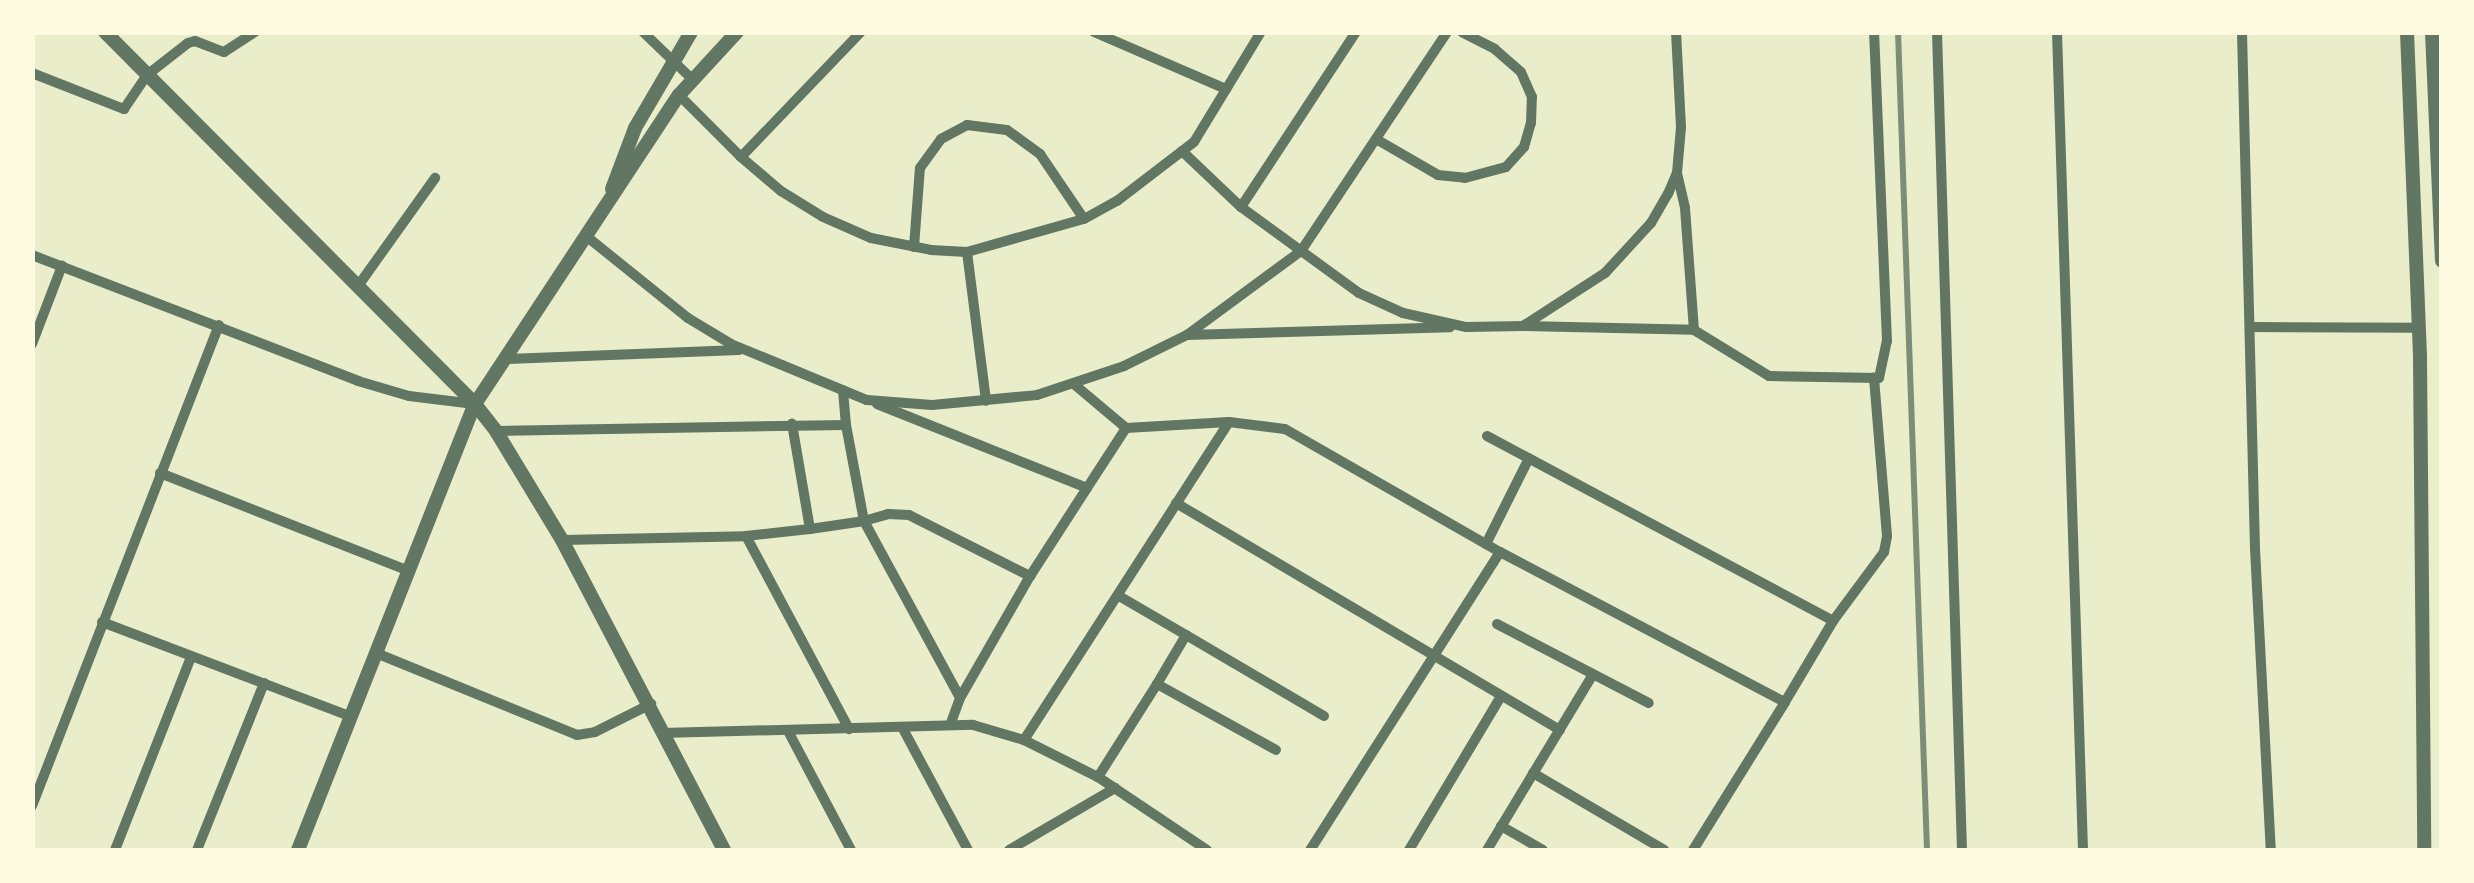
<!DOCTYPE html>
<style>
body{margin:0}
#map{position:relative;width:2474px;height:883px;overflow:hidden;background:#e9edc9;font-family:"Varela Round",sans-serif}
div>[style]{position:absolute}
.minor>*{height:10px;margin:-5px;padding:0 5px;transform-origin:5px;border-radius:5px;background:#617663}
.tertiary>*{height:14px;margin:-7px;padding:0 7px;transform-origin:7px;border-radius:7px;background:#617663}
.rail>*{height:6px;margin:-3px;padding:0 3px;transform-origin:3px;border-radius:3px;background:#7c8e77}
span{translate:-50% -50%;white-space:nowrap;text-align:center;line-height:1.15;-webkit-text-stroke:9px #fefae0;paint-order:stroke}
.frame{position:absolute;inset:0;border:35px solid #fefae0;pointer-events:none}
</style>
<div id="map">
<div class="minor">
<i style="left:643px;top:32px;width:69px;rotate:43.8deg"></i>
<i style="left:1094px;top:32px;width:144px;rotate:23.4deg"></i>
<i style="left:1937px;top:32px;width:818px;rotate:88.25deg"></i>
<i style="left:2057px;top:32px;width:818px;rotate:88.18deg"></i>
<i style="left:2242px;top:32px;width:517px;rotate:88.56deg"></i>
<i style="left:2255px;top:549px;width:301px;rotate:87deg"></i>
<i style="left:32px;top:73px;width:99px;rotate:21.4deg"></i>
<i style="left:124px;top:109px;width:41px;rotate:-55.9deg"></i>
<i style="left:147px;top:75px;width:52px;rotate:-38deg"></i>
<i style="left:188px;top:43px;width:7px;rotate:-16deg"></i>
<i style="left:195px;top:41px;width:31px;rotate:21deg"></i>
<i style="left:224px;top:52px;width:37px;rotate:-33deg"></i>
<i style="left:679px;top:95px;width:88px;rotate:45deg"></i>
<i style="left:741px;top:157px;width:52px;rotate:40.4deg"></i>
<i style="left:781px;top:191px;width:49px;rotate:31.8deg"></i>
<i style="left:823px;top:217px;width:52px;rotate:23.6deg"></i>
<i style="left:871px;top:238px;width:61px;rotate:11.3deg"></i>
<i style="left:931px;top:250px;width:36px;rotate:3deg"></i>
<i style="left:967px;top:252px;width:122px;rotate:-15.8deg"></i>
<i style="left:1084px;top:219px;width:38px;rotate:-29deg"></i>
<i style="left:1117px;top:201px;width:97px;rotate:-37.5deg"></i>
<i style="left:1194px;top:142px;width:129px;rotate:-58.7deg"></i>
<i style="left:1376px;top:139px;width:72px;rotate:30.1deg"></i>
<i style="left:1438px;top:175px;width:27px;rotate:6deg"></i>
<i style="left:1465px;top:178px;width:42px;rotate:-15deg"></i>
<i style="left:1506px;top:167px;width:27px;rotate:-48deg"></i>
<i style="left:1524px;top:147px;width:25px;rotate:-74deg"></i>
<i style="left:1531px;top:123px;width:26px;rotate:-88deg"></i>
<i style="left:1532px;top:97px;width:27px;rotate:-114deg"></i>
<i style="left:1521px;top:72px;width:35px;rotate:-139deg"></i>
<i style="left:1495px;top:49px;width:37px;rotate:-153deg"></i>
<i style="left:1182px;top:151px;width:81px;rotate:43.5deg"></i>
<i style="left:1241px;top:207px;width:146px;rotate:36.1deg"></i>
<i style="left:1359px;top:293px;width:48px;rotate:24.4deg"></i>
<i style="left:1403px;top:313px;width:65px;rotate:12.5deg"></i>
<i style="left:1466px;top:327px;width:57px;rotate:-1deg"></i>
<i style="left:1523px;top:326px;width:98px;rotate:-32.9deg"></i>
<i style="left:1605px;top:273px;width:68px;rotate:-47.4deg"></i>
<i style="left:1651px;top:223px;width:34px;rotate:-60deg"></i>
<i style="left:1668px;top:194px;width:23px;rotate:-67deg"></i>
<i style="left:1677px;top:173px;width:46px;rotate:-85deg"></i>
<i style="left:1681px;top:127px;width:95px;rotate:-93deg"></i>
<i style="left:741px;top:157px;width:173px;rotate:-46.2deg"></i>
<i style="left:1677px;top:173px;width:36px;rotate:77deg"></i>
<i style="left:1685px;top:208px;width:122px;rotate:85.8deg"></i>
<i style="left:1241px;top:207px;width:209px;rotate:-56.7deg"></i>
<i style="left:586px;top:236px;width:131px;rotate:38.8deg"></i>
<i style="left:688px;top:318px;width:50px;rotate:31.2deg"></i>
<i style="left:731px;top:344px;width:147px;rotate:22.4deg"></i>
<i style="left:867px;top:400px;width:65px;rotate:4.4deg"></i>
<i style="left:932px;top:405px;width:105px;rotate:-5.4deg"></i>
<i style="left:1037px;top:395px;width:92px;rotate:-18.4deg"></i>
<i style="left:1124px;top:366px;width:70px;rotate:-26.2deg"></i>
<i style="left:1187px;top:335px;width:142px;rotate:-36.4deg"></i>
<i style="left:1301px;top:251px;width:263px;rotate:-56.3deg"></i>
<i style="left:914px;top:247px;width:79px;rotate:-85.7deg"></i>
<i style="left:920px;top:168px;width:36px;rotate:-54deg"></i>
<i style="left:941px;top:139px;width:30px;rotate:-28deg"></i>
<i style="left:967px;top:125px;width:40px;rotate:7.1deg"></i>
<i style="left:1007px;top:130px;width:41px;rotate:36deg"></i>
<i style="left:1040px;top:154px;width:78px;rotate:55.9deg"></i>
<i style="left:967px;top:252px;width:150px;rotate:82.7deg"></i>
<i style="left:32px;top:255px;width:350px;rotate:21.1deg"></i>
<i style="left:358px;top:381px;width:53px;rotate:16.4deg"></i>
<i style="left:409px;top:396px;width:66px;rotate:6.9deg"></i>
<i style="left:358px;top:286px;width:133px;rotate:-54.5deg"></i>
<i style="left:1524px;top:326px;width:170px;rotate:1.3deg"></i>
<i style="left:1694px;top:330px;width:88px;rotate:31.5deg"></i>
<i style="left:1769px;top:376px;width:110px;rotate:1deg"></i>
<i style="left:1879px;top:378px;width:38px;rotate:-78deg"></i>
<i style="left:1887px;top:341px;width:309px;rotate:-92.4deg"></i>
<i style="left:2252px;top:327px;width:167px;rotate:0.3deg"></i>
<i style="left:1187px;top:335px;width:263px;rotate:-1.7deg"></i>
<i style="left:32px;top:344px;width:84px;rotate:-69deg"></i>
<i style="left:505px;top:359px;width:234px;rotate:-2.2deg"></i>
<i style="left:1075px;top:385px;width:67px;rotate:40.1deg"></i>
<i style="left:1126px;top:428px;width:72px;rotate:123deg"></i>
<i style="left:877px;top:404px;width:226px;rotate:21.8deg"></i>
<i style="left:1087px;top:488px;width:105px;rotate:122.9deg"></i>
<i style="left:1030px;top:576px;width:141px;rotate:119.8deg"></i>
<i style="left:960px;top:698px;width:27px;rotate:110deg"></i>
<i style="left:846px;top:425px;width:98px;rotate:79.4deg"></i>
<i style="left:864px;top:521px;width:25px;rotate:-16deg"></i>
<i style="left:888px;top:514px;width:21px;rotate:3deg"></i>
<i style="left:909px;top:515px;width:136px;rotate:26.8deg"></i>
<i style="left:1126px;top:428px;width:103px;rotate:-3.3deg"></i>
<i style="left:496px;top:431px;width:350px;rotate:-1deg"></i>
<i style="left:846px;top:425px;width:35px;rotate:-95deg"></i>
<i style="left:1487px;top:436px;width:392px;rotate:28.1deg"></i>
<i style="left:160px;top:473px;width:268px;rotate:21.5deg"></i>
<i style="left:1176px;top:503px;width:446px;rotate:30.6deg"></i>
<i style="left:810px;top:529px;width:55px;rotate:-8.4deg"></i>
<i style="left:864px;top:521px;width:201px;rotate:61.5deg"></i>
<i style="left:746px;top:536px;width:219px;rotate:61.9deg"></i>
<i style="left:562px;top:540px;width:184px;rotate:-1.2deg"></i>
<i style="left:746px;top:536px;width:64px;rotate:-6.2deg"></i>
<i style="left:810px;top:529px;width:107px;rotate:-99.7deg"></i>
<i style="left:1486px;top:544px;width:96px;rotate:-63.4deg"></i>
<i style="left:1500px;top:552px;width:322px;rotate:27.8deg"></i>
<i style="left:1785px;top:702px;width:94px;rotate:-59.3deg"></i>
<i style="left:1833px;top:621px;width:86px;rotate:-53.5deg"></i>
<i style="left:1884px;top:552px;width:16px;rotate:-79deg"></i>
<i style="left:1887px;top:536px;width:159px;rotate:-94.7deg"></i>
<i style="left:1119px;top:596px;width:78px;rotate:30.2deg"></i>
<i style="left:102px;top:622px;width:265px;rotate:20.8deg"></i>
<i style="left:1497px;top:624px;width:171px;rotate:27.5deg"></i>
<i style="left:376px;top:653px;width:217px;rotate:22.2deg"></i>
<i style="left:577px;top:735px;width:18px;rotate:-9deg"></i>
<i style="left:595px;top:732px;width:63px;rotate:-26.6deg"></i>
<i style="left:1157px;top:684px;width:57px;rotate:-59.4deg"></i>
<i style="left:1186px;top:635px;width:160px;rotate:30.4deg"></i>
<i style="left:902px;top:727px;width:140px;rotate:61.8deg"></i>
<i style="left:788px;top:731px;width:135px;rotate:62.1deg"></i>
<i style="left:662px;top:733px;width:311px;rotate:-1.5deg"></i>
<i style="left:973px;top:725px;width:53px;rotate:16.4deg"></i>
<i style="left:1024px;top:740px;width:83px;rotate:26.6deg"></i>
<i style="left:1098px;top:777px;width:131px;rotate:33.8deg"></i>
<i style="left:1024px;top:740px;width:378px;rotate:-57.2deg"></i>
<i style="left:1229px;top:422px;width:56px;rotate:7.1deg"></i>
<i style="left:1285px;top:429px;width:248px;rotate:29.8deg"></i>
<i style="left:1500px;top:552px;width:353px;rotate:122.5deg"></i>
<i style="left:1533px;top:773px;width:152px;rotate:30.4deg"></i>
<i style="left:1098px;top:777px;width:110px;rotate:-57.6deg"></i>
<i style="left:1157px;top:684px;width:136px;rotate:29deg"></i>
<i style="left:32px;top:806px;width:516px;rotate:-68.76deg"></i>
<i style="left:1501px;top:826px;width:48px;rotate:29.7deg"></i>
<i style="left:115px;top:850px;width:207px;rotate:-68.5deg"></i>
<i style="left:197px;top:850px;width:180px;rotate:-68.1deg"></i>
<i style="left:1009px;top:850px;width:123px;rotate:-30.3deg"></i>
<i style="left:1409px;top:850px;width:179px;rotate:-59.1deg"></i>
<i style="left:1487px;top:850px;width:205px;rotate:-58.9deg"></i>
<i style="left:1693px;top:850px;width:174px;rotate:-58.1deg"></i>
</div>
<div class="tertiary">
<i style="left:105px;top:32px;width:525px;rotate:45.15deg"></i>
<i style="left:475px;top:404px;width:34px;rotate:52deg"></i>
<i style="left:496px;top:431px;width:127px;rotate:58.8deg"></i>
<i style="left:562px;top:540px;width:350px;rotate:62.4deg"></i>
<i style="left:2407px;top:32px;width:326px;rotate:87.7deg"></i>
<i style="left:2420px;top:358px;width:492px;rotate:89.5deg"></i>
<i style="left:2432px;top:32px;width:229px;rotate:87.5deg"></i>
<i style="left:612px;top:189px;width:65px;rotate:-69.3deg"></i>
<i style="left:635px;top:128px;width:111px;rotate:-59.7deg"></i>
<i style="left:298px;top:850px;width:480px;rotate:-68.4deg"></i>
<i style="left:475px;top:404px;width:370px;rotate:-56.6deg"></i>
<i style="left:679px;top:95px;width:86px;rotate:-47.4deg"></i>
</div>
<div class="rail">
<i style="left:1898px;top:32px;width:819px;rotate:87.97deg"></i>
</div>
<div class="frame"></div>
</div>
